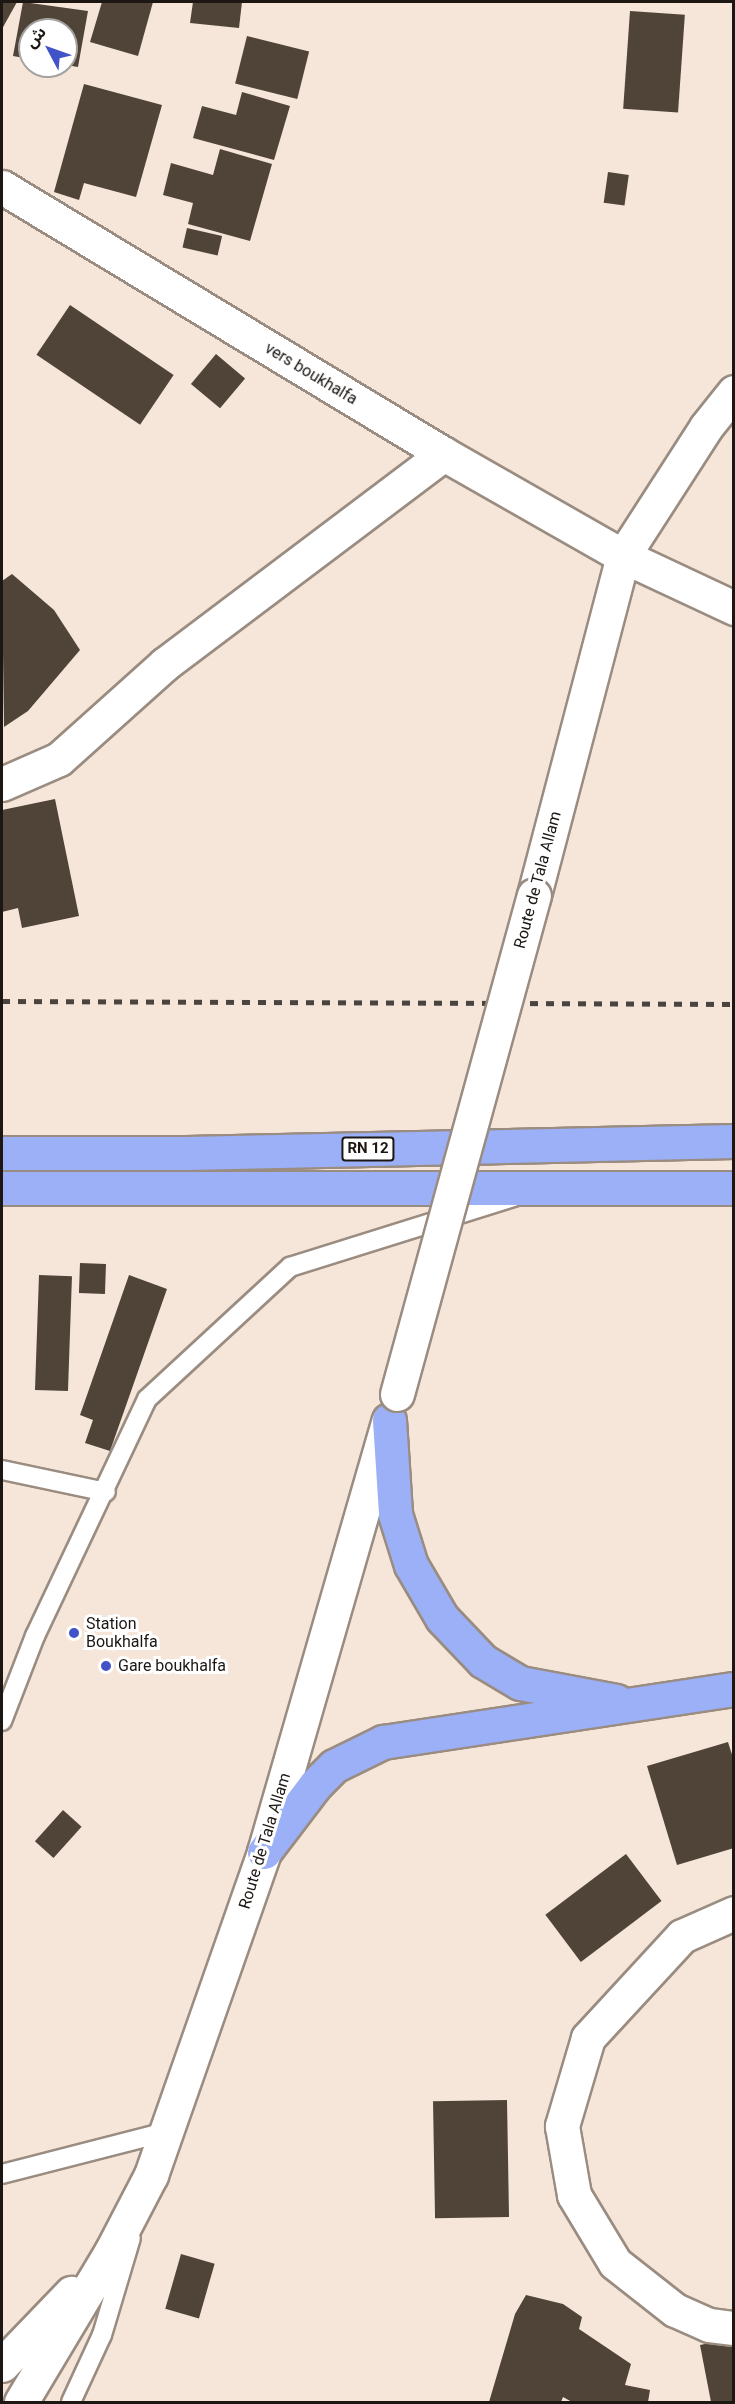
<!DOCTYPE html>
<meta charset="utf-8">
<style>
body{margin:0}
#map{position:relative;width:735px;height:2404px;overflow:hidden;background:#f5e6d9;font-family:Roboto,"Noto Sans Arabic",sans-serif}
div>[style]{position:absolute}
.building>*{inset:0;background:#504439;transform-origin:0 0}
.roads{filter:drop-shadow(2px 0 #9a8c80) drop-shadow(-2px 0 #9a8c80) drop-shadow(0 2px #9a8c80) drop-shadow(0 -2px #9a8c80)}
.lane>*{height:18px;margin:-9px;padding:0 9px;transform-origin:9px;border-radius:9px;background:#fff}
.street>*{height:33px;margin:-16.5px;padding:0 16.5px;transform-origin:16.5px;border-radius:16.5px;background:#fff}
.secondary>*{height:33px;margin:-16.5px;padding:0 16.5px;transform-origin:16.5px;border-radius:16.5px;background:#fff}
.highway>*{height:33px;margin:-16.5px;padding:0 16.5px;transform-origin:16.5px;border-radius:16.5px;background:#9cb0f7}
.rail>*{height:4.5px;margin-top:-2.25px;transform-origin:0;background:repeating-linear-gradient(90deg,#4b443e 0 8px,transparent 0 16px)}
.bridges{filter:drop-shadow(2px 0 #9a8c80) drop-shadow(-2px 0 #9a8c80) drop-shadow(0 2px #9a8c80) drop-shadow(0 -2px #9a8c80)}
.secondary-bridge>*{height:33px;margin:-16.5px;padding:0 16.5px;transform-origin:16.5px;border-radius:16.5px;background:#fff}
.dots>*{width:16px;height:16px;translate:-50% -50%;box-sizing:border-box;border:3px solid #fff;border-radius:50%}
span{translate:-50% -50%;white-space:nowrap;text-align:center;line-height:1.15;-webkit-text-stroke:6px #fff;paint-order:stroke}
.shield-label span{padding:2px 4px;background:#fff;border:2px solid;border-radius:4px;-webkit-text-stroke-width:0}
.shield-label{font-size:15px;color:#1c1713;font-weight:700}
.street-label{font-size:16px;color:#1c1713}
.poi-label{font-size:16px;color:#1c1713}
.left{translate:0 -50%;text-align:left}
.frame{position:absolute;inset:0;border:3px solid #1c1713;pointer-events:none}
.north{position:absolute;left:18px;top:18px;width:60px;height:60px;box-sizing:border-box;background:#fff;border:2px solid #a4a2a1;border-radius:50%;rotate:311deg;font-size:16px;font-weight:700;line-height:24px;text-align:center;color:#1c1713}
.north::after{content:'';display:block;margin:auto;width:21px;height:27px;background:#4253c7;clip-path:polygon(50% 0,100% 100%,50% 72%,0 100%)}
</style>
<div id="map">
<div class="building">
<i style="clip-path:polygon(2px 2px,17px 2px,2px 29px)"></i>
<i style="clip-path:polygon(23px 2px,88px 11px,78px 67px,66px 65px,66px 30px,30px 30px,30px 59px,13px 56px)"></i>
<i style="clip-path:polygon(102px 2px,153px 2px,138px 56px,90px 42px)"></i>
<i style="clip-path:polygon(193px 2px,242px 2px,239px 28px,190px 23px)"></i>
<i style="left:630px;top:11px;width:55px;height:98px;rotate:4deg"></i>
<i style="left:247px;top:36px;width:64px;height:49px;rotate:14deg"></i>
<i style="clip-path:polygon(84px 84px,162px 105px,136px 197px,84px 183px,79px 200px,54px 192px)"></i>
<i style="clip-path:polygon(242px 92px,290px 106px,274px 160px,193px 138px,202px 106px,236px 115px)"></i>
<i style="clip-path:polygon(220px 149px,272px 164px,250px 241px,188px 224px,193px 203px,163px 195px,171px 163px,213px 175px)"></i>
<i style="left:608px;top:172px;width:21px;height:31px;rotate:8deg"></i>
<i style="left:187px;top:228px;width:36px;height:20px;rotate:13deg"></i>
<i style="left:70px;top:305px;width:125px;height:60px;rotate:34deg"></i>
<i style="left:216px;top:354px;width:38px;height:39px;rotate:40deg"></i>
<i style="clip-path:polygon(12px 574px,54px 610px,80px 650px,28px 711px,4px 727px,2px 581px)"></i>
<i style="clip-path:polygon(55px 799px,79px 916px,22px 928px,18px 908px,2px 912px,2px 810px)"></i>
<i style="left:80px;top:1263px;width:26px;height:30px;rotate:2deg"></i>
<i style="left:39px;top:1275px;width:33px;height:115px;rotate:2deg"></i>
<i style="clip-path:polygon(129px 1275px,167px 1289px,110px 1451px,85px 1443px,93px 1420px,80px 1415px)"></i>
<i style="clip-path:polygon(728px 1742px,734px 1761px,734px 1848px,677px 1865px,647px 1766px)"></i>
<i style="left:63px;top:1810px;width:25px;height:42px;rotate:42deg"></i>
<i style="left:626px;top:1854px;width:59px;height:101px;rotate:53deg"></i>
<i style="left:507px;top:2100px;width:117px;height:74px;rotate:89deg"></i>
<i style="left:181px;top:2254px;width:35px;height:57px;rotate:16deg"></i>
<i style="clip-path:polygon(526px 2295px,563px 2304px,582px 2317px,579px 2329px,631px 2364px,625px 2385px,650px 2390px,648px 2402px,572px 2402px,563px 2397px,561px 2402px,489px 2402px,515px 2314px)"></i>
<i style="clip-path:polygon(734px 2338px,734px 2402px,711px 2402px,700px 2345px)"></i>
</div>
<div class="roads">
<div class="lane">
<i style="left:2px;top:1470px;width:106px;rotate:11.9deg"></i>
<i style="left:2px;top:1721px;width:91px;rotate:-68.8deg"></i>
<i style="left:35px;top:1636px;width:262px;rotate:-64.7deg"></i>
<i style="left:147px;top:1399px;width:195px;rotate:-42.7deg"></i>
<i style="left:290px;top:1267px;width:234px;rotate:-17.4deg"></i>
<i style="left:2px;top:2174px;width:169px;rotate:-14.4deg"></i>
<i style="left:71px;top:2402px;width:74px;rotate:-65.2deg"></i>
<i style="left:102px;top:2335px;width:101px;rotate:-73.4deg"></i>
</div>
<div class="street">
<i style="left:2px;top:784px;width:62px;rotate:-23.7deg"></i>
<i style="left:59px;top:759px;width:142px;rotate:-41.9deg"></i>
<i style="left:165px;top:664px;width:349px;rotate:-37deg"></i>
<i style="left:734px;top:1913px;width:57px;rotate:156.1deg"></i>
<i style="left:682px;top:1936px;width:139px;rotate:132.7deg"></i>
<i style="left:588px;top:2038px;width:92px;rotate:106.5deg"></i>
<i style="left:562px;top:2126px;width:70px;rotate:80.1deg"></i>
<i style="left:574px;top:2195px;width:79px;rotate:58.9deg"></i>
<i style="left:615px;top:2263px;width:76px;rotate:38.1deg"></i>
<i style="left:675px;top:2310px;width:37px;rotate:24deg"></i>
<i style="left:709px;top:2325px;width:25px;rotate:7deg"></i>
</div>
<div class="secondary">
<i style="left:2px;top:187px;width:516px;rotate:31.14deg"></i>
<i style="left:444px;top:454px;width:206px;rotate:29.7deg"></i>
<i style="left:623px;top:556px;width:123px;rotate:25.1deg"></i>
<i style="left:534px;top:895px;width:350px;rotate:-75.3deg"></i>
<i style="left:623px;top:556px;width:153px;rotate:-57.2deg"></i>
<i style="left:706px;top:427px;width:45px;rotate:-51.3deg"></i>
<i style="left:2px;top:2365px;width:100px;rotate:-46.2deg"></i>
<i style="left:21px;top:2402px;width:177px;rotate:-59.1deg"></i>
<i style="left:112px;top:2250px;width:85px;rotate:-62.5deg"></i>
<i style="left:151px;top:2175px;width:342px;rotate:-70.7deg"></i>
<i style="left:264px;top:1852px;width:448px;rotate:-73.9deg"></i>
</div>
<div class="highway">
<i style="left:2px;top:1153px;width:184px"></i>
<i style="left:186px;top:1153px;width:548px;rotate:-1.25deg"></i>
<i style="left:2px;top:1188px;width:732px"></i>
<i style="left:389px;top:1420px;width:94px;rotate:86.3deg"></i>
<i style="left:395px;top:1514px;width:53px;rotate:72.6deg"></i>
<i style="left:411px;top:1565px;width:61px;rotate:59.7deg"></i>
<i style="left:442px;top:1618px;width:59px;rotate:46.4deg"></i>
<i style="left:483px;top:1661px;width:43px;rotate:30.7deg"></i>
<i style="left:520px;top:1683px;width:98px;rotate:10.6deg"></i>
<i style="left:264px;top:1852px;width:84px;rotate:-52.7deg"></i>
<i style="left:315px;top:1785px;width:27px;rotate:-45deg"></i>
<i style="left:334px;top:1766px;width:55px;rotate:-26.1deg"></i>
<i style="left:383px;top:1742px;width:355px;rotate:-8.6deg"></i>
</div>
</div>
<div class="rail">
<i style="left:2px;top:1001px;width:732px;rotate:0.23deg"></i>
</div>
<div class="bridges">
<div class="secondary-bridge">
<i style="left:397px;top:1394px;width:517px;rotate:-74.65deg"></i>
</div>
</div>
<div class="dots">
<i style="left:74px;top:1633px;background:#4253c7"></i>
<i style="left:106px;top:1666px;background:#4253c7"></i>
</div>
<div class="shield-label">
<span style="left:368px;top:1149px">RN 12</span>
</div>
<div class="street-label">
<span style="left:311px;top:374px;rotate:31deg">vers boukhalfa</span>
<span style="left:538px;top:880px;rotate:-75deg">Route de Tala Allam</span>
<span style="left:265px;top:1841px;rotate:-73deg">Route de Tala Allam</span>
</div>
<div class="poi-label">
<span class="left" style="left:86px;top:1633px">Station<br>Boukhalfa</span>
<span class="left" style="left:118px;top:1666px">Gare boukhalfa</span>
</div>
<div class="frame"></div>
<div class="north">ش</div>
</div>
